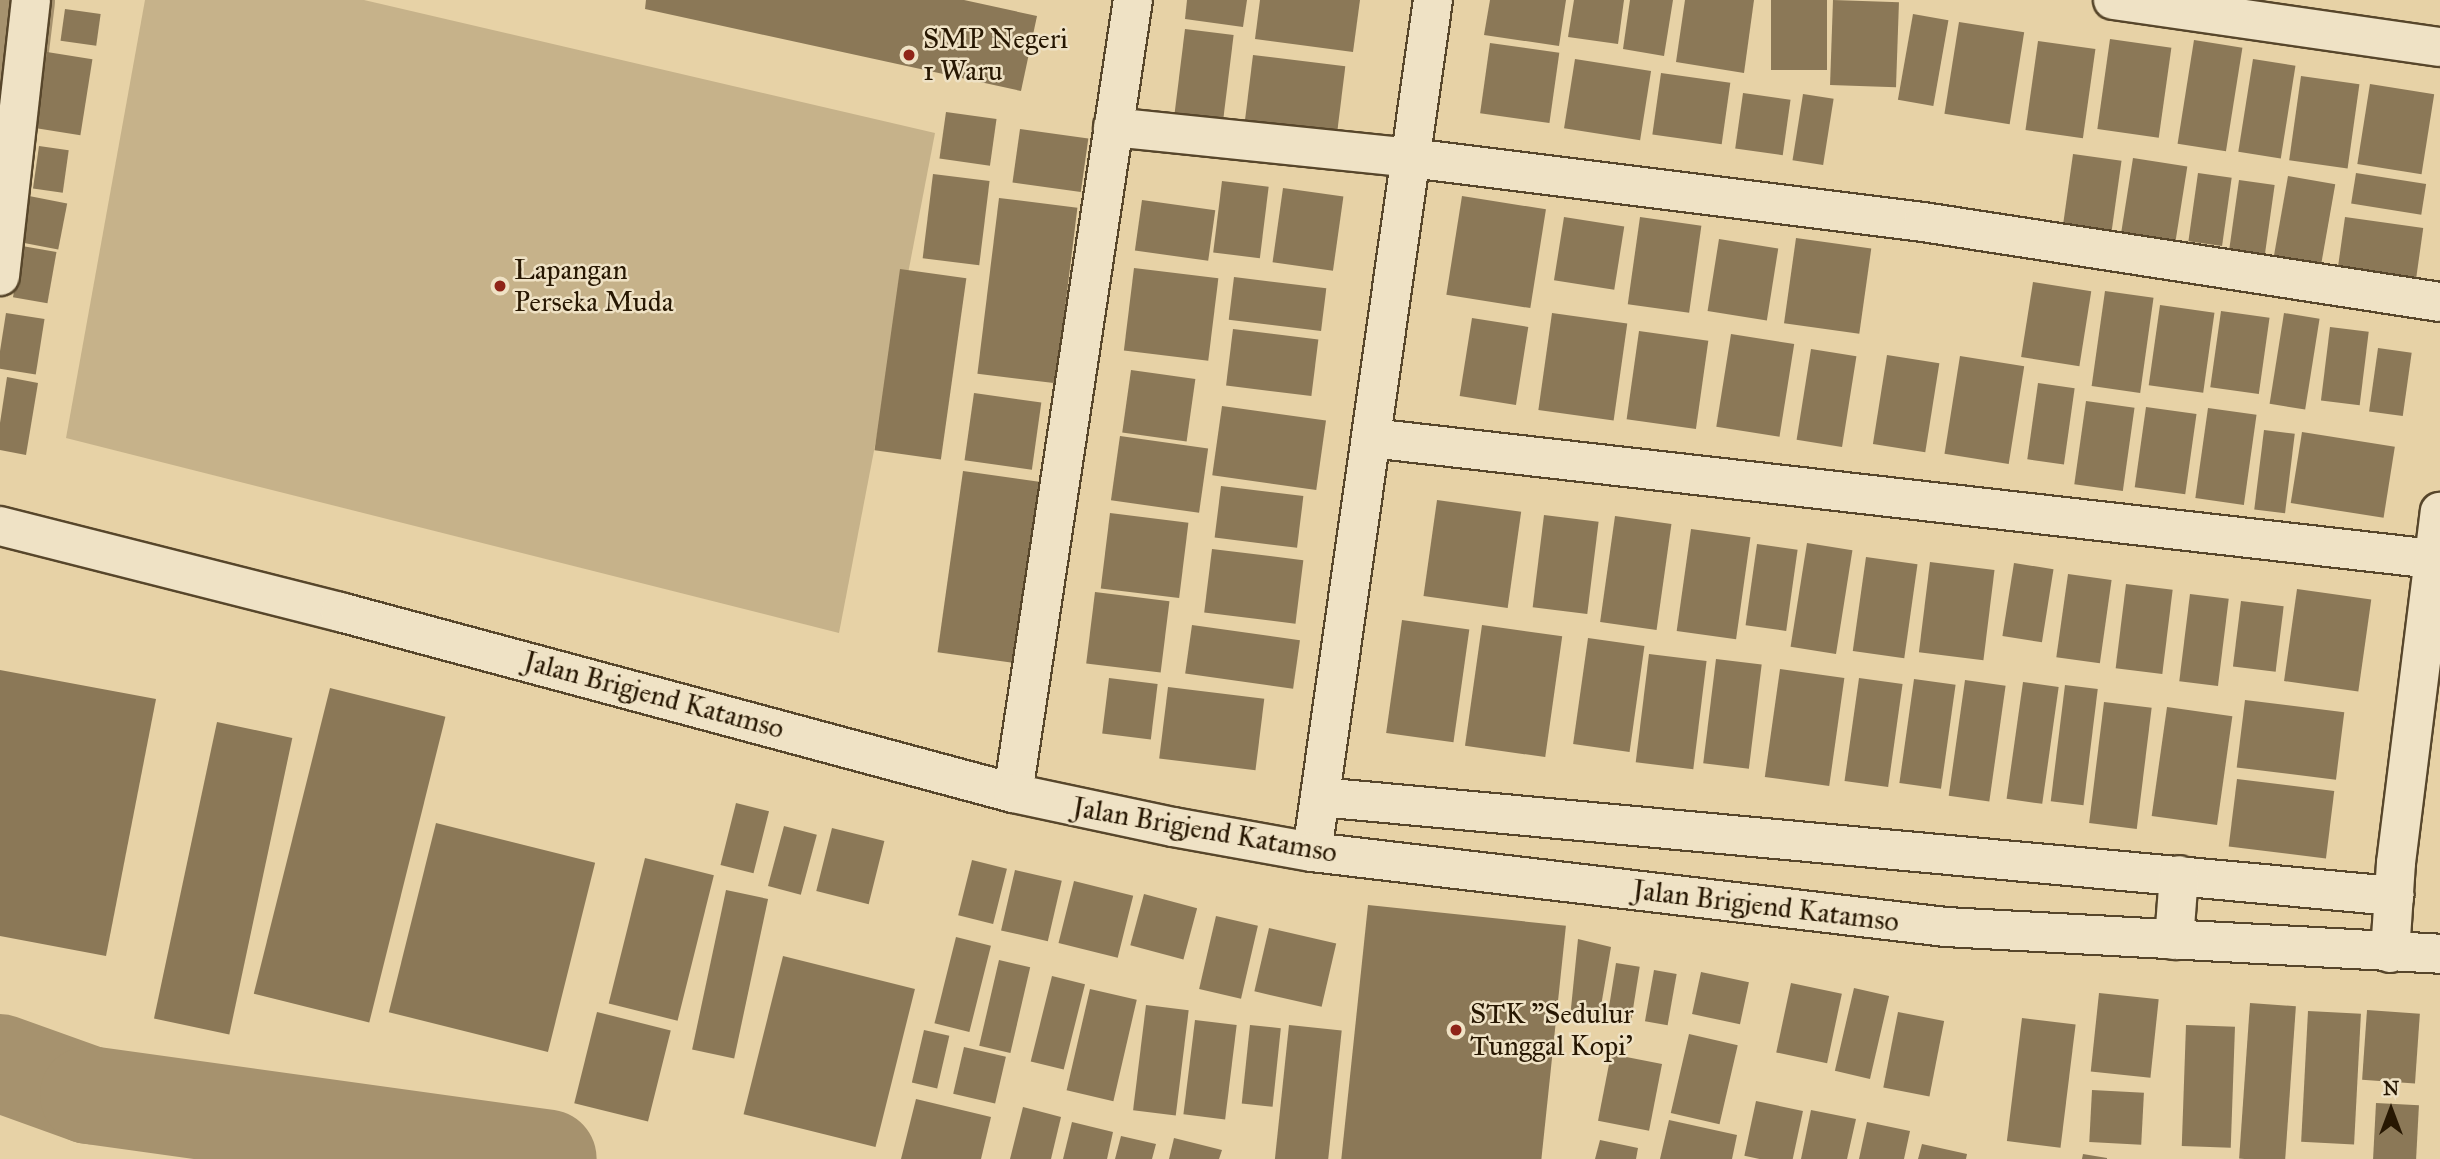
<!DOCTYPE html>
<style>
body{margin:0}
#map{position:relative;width:2440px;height:1159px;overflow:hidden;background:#e7d2a6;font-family:"IM FELL Great Primer",serif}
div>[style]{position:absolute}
.green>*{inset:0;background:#c6b28a}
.river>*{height:98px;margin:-49px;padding:0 49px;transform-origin:49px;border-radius:49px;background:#a6926e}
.building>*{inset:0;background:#8b7857;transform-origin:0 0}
.roads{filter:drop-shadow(2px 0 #57462b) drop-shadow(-2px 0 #57462b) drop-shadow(0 2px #57462b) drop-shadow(0 -2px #57462b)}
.street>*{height:38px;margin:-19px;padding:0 19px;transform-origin:19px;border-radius:19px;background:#efe2c5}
.secondary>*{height:38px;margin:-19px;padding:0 19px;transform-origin:19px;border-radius:19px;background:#efe2c5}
.dots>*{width:19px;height:19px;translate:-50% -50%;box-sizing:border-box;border:4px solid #efe2c5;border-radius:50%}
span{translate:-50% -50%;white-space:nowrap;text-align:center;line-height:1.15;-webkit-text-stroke:5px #efe2c5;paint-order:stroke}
.poi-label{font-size:28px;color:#271702}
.left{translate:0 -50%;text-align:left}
.street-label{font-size:28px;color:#271702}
.north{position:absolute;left:2356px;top:1075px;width:70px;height:70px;-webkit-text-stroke:5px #efe2c5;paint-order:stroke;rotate:0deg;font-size:19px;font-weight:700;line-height:28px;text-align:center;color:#271702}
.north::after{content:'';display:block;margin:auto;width:24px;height:32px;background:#271702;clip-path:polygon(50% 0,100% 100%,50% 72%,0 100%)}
</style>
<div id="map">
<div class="green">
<i style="clip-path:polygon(145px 0,364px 0,935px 133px,839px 633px,66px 438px)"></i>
</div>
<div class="river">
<i style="left:0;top:49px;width:49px;rotate:-83deg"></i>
<i style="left:0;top:1063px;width:95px;rotate:19.8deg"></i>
<i style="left:89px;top:1095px;width:463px;rotate:7.9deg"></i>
</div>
<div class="building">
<i style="clip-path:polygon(646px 0,964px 0,1037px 16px,1021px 91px,645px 9px)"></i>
<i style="clip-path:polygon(1187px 0,1247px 0,1243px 27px,1185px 19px)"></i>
<i style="clip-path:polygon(1260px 0,1360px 0,1353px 52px,1255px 39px)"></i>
<i style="clip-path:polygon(1490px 0,1566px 0,1559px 46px,1484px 35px)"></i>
<i style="clip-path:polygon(1574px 0,1624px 0,1618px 44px,1568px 37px)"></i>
<i style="clip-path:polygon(1630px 0,1673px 0,1664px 56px,1623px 49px)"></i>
<i style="clip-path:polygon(1685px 0,1754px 0,1744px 73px,1676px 62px)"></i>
<i style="left:1771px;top:0;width:56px;height:70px"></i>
<i style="left:1833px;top:0;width:66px;height:85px;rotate:2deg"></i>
<i style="left:65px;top:9px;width:36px;height:32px;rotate:8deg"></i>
<i style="left:1913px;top:14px;width:36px;height:87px;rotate:10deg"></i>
<i style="left:1959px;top:22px;width:66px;height:93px;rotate:9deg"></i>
<i style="left:1185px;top:29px;width:49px;height:84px;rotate:7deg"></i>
<i style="left:2110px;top:39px;width:62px;height:91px;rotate:8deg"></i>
<i style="left:2194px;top:40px;width:49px;height:105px;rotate:9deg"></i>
<i style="left:2038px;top:41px;width:58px;height:90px;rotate:8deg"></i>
<i style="left:1490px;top:43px;width:70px;height:71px;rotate:8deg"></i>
<i style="left:47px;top:52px;width:46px;height:77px;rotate:9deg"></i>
<i style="left:1253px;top:55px;width:93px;height:71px;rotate:7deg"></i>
<i style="left:1575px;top:59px;width:77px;height:70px;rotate:9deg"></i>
<i style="left:2253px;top:59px;width:43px;height:94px;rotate:9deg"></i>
<i style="left:1661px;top:73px;width:70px;height:62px;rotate:8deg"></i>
<i style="left:2301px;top:76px;width:59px;height:85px;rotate:8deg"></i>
<i style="left:2370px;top:84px;width:65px;height:81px;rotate:9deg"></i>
<i style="left:1743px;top:93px;width:48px;height:56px;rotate:8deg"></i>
<i style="left:1803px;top:94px;width:31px;height:67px;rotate:9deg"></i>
<i style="left:946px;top:112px;width:51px;height:47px;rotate:8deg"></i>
<i style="left:1020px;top:129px;width:69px;height:54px;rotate:8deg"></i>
<i style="left:39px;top:146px;width:30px;height:43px;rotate:8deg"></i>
<i style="left:2073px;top:154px;width:49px;height:78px;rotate:8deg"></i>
<i style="left:2133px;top:158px;width:55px;height:90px;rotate:9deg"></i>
<i style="left:2198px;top:173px;width:34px;height:69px;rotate:8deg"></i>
<i style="left:2356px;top:173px;width:71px;height:31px;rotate:9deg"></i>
<i style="left:933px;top:174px;width:57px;height:85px;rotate:7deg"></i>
<i style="left:2288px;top:176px;width:48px;height:84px;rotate:10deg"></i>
<i style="left:2239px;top:180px;width:36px;height:85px;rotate:8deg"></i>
<i style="left:1222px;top:181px;width:47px;height:72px;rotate:7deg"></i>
<i style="left:1283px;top:188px;width:61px;height:75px;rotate:8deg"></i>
<i style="left:24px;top:195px;width:44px;height:47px;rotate:11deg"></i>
<i style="left:1462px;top:196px;width:85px;height:100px;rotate:9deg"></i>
<i style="left:999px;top:198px;width:79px;height:177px;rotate:7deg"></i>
<i style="left:1142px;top:200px;width:74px;height:51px;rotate:8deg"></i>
<i style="left:1564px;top:217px;width:61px;height:64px;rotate:9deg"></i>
<i style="left:1640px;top:217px;width:62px;height:88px;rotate:8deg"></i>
<i style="left:2345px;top:217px;width:79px;height:50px;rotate:8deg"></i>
<i style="left:1796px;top:238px;width:76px;height:86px;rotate:8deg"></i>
<i style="left:1719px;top:239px;width:60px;height:73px;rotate:9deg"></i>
<i style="left:22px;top:246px;width:35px;height:52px;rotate:10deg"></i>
<i style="left:1134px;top:268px;width:85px;height:83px;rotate:7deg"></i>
<i style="left:900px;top:269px;width:67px;height:183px;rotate:8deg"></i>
<i style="left:1234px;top:277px;width:93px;height:43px;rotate:7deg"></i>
<i style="left:2033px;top:282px;width:59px;height:76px;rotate:9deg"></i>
<i style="left:2105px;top:291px;width:49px;height:96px;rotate:8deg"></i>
<i style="left:2160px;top:305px;width:55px;height:81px;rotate:8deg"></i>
<i style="left:2221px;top:311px;width:49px;height:77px;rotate:8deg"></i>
<i style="left:6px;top:313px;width:39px;height:56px;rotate:9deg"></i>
<i style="left:1552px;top:313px;width:76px;height:98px;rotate:8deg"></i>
<i style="left:2284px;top:313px;width:36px;height:92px;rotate:9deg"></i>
<i style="left:1472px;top:318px;width:57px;height:79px;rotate:9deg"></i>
<i style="left:2330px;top:327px;width:39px;height:74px;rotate:7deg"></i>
<i style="left:1233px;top:329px;width:86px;height:57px;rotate:7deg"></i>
<i style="left:1639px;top:331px;width:70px;height:89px;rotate:8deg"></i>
<i style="left:1731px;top:334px;width:64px;height:94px;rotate:9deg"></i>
<i style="left:2378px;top:348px;width:34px;height:64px;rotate:8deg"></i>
<i style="left:1811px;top:349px;width:46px;height:92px;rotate:9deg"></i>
<i style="left:1887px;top:355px;width:53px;height:90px;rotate:9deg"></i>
<i style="left:1960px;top:356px;width:65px;height:99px;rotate:9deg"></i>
<i style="left:1131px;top:370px;width:65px;height:63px;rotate:8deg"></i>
<i style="clip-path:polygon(7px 377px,38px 383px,26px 455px,0 450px,0 423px)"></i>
<i style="left:2038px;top:383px;width:37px;height:77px;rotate:8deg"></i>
<i style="left:974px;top:393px;width:68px;height:68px;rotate:8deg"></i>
<i style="left:2086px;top:401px;width:49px;height:84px;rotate:8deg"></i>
<i style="left:1222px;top:406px;width:105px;height:70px;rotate:8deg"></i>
<i style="left:2146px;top:407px;width:51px;height:81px;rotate:8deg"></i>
<i style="left:2208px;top:408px;width:49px;height:91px;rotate:8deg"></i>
<i style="left:2264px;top:430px;width:31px;height:80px;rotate:7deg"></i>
<i style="left:2302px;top:432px;width:94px;height:72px;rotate:9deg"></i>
<i style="left:1120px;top:436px;width:89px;height:65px;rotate:8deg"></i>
<i style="left:963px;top:471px;width:84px;height:183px;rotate:8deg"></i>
<i style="left:1221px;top:486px;width:83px;height:52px;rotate:7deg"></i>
<i style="left:1437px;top:500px;width:85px;height:97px;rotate:8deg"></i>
<i style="left:1110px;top:513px;width:79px;height:76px;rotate:7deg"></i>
<i style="left:1544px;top:515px;width:55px;height:93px;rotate:7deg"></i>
<i style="left:1615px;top:516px;width:57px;height:107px;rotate:8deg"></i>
<i style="left:1691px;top:529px;width:60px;height:103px;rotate:8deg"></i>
<i style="left:1807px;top:543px;width:46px;height:105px;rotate:9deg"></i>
<i style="left:1757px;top:544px;width:41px;height:82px;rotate:8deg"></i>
<i style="left:1212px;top:549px;width:92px;height:64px;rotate:7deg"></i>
<i style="left:1866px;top:557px;width:52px;height:95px;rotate:8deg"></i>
<i style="left:1930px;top:562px;width:65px;height:91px;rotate:7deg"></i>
<i style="left:2014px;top:563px;width:40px;height:74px;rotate:9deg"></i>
<i style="left:2068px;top:574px;width:44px;height:84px;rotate:8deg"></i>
<i style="left:2126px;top:584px;width:47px;height:85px;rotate:7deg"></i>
<i style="left:2297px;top:589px;width:75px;height:93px;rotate:8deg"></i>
<i style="left:1095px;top:592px;width:75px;height:72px;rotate:7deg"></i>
<i style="left:2190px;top:594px;width:39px;height:88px;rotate:7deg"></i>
<i style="left:2241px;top:601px;width:43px;height:66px;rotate:7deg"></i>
<i style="left:1402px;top:620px;width:68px;height:114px;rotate:8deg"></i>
<i style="left:1192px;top:625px;width:109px;height:49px;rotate:8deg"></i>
<i style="left:1482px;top:625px;width:81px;height:122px;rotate:8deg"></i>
<i style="left:1588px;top:638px;width:57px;height:107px;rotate:8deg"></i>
<i style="left:1649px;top:654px;width:58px;height:109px;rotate:7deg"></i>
<i style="left:1716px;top:659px;width:46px;height:105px;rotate:7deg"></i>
<i style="left:1780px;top:669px;width:65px;height:109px;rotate:8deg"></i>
<i style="clip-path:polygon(0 670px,156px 699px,106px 956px,0 936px)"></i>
<i style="left:1109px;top:678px;width:49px;height:56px;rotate:7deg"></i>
<i style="left:1859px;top:678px;width:44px;height:104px;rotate:8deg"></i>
<i style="left:1914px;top:679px;width:42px;height:105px;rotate:8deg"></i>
<i style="left:1965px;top:680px;width:41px;height:117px;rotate:8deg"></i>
<i style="left:2023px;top:682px;width:36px;height:118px;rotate:8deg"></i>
<i style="left:2065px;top:685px;width:33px;height:117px;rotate:7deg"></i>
<i style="left:1168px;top:687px;width:97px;height:72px;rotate:7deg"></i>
<i style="left:330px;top:688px;width:119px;height:315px;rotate:14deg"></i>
<i style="left:2245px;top:700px;width:100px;height:68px;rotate:7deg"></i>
<i style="left:2104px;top:702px;width:48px;height:122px;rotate:7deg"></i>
<i style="left:2167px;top:707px;width:66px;height:110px;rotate:8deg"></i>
<i style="left:217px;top:722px;width:77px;height:303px;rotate:12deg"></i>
<i style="left:2237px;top:779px;width:98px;height:68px;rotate:7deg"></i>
<i style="left:736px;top:803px;width:34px;height:64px;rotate:14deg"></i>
<i style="left:436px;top:823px;width:164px;height:195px;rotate:14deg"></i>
<i style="left:784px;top:826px;width:34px;height:62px;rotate:15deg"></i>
<i style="left:832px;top:828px;width:54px;height:65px;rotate:14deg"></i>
<i style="left:645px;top:858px;width:71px;height:150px;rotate:14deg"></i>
<i style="left:972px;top:860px;width:36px;height:57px;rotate:14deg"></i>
<i style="left:1015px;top:870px;width:48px;height:62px;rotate:13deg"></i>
<i style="left:1074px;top:881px;width:61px;height:64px;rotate:14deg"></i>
<i style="left:726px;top:890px;width:43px;height:163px;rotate:12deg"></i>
<i style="left:1144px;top:894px;width:55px;height:53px;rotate:15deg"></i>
<i style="left:1368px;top:905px;width:199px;height:256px;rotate:6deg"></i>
<i style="left:1216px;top:916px;width:43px;height:75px;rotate:13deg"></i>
<i style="left:1269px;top:928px;width:69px;height:65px;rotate:13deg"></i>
<i style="left:956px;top:937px;width:36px;height:89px;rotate:14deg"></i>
<i style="clip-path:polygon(1578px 939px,1611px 947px,1598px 1024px,1570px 1018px)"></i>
<i style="left:783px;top:956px;width:136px;height:163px;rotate:14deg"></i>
<i style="left:999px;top:960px;width:32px;height:88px;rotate:13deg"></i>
<i style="left:1616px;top:963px;width:24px;height:52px;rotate:9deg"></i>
<i style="left:1654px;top:970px;width:23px;height:52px;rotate:10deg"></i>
<i style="left:1701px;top:972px;width:49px;height:43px;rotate:12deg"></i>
<i style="left:1052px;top:976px;width:34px;height:88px;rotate:14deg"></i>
<i style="left:1791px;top:983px;width:52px;height:71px;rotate:12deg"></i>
<i style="left:1854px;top:988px;width:36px;height:85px;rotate:13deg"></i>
<i style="left:1090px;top:989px;width:48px;height:104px;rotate:13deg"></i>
<i style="left:2099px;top:993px;width:60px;height:79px;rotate:6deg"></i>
<i style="left:2250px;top:1003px;width:46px;height:156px;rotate:4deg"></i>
<i style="left:1146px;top:1005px;width:43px;height:106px;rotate:7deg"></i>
<i style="left:2367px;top:1010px;width:53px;height:70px;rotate:4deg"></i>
<i style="left:2308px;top:1011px;width:53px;height:131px;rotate:3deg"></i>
<i style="left:597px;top:1012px;width:76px;height:94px;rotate:14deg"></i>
<i style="left:1898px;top:1012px;width:47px;height:77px;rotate:11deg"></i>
<i style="left:2022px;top:1018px;width:54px;height:124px;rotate:7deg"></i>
<i style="left:1195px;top:1020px;width:42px;height:95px;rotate:7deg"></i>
<i style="left:1250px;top:1025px;width:31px;height:79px;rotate:6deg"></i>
<i style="left:1289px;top:1025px;width:53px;height:135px;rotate:6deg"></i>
<i style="left:2186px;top:1025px;width:49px;height:121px;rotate:2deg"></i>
<i style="left:924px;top:1030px;width:26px;height:54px;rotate:13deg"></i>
<i style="left:1689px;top:1034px;width:50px;height:81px;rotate:13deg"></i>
<i style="left:964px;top:1047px;width:43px;height:48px;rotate:13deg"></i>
<i style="left:1611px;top:1054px;width:52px;height:68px;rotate:11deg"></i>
<i style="left:2092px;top:1090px;width:52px;height:52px;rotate:3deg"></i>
<i style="clip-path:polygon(916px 1099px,991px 1117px,981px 1159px,901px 1159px)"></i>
<i style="left:1756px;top:1101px;width:48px;height:56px;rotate:12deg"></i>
<i style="left:2376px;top:1103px;width:43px;height:56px;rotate:3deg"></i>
<i style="clip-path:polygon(1023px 1107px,1061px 1117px,1051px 1159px,1010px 1159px)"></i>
<i style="clip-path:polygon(1811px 1110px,1856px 1119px,1847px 1159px,1801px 1159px)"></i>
<i style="clip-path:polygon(1669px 1120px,1737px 1135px,1732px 1159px,1660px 1159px)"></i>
<i style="clip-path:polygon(1072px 1122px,1113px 1132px,1107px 1159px,1063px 1159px)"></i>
<i style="clip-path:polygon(1867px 1122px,1910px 1131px,1904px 1159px,1859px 1159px)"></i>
<i style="clip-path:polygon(1121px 1136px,1156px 1144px,1152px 1159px,1115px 1159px)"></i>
<i style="clip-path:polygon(1174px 1138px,1222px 1150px,1219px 1159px,1169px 1159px)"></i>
<i style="clip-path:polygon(1600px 1140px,1638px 1148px,1636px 1159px,1595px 1159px)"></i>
<i style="clip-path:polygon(1922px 1144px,1967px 1154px,1966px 1159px,1918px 1159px)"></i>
<i style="clip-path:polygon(2083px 1154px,2107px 1158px,2107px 1159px,2082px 1159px)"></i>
</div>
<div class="roads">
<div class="street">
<i style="left:2113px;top:0;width:330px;rotate:8.2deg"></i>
<i style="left:1113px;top:127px;width:300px;rotate:5.9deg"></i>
<i style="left:1411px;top:158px;width:516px;rotate:7.13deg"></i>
<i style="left:1923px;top:222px;width:523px;rotate:8.8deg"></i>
<i style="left:0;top:276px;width:278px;rotate:-83.6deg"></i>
<i style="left:1371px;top:438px;width:1069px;rotate:6.5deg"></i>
<i style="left:1013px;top:793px;width:802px;rotate:-81.4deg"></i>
<i style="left:1320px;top:797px;width:1079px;rotate:5.27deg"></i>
<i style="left:1312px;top:852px;width:861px;rotate:-81.92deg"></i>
<i style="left:2174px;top:940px;width:65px;rotate:-85.6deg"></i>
<i style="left:2390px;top:953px;width:90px;rotate:-86.2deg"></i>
<i style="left:2396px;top:863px;width:354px;rotate:-82.9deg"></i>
</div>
<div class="secondary">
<i style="left:0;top:526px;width:351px;rotate:14.2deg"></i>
<i style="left:340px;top:612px;width:697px;rotate:15.05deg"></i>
<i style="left:1013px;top:793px;width:164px;rotate:12deg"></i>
<i style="left:1173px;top:827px;width:141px;rotate:10.2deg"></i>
<i style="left:1312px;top:852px;width:638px;rotate:6.75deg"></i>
<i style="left:1946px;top:927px;width:495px;rotate:3.1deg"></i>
</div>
</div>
<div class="dots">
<i style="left:909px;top:55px;background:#8f2418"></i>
<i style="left:500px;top:286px;background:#8f2418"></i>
<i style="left:1456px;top:1030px;background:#8f2418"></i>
</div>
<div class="poi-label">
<span class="left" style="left:923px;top:55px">SMP Negeri<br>1 Waru</span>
<span class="left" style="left:514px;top:286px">Lapangan<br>Perseka Muda</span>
<span class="left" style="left:1470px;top:1030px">STK "Sedulur<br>Tunggal Kopi'</span>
</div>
<div class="street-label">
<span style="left:654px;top:695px;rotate:15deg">Jalan Brigjend Katamso</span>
<span style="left:1205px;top:830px;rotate:10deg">Jalan Brigjend Katamso</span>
<span style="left:1766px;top:906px;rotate:7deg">Jalan Brigjend Katamso</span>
</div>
<div class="north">N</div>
</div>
